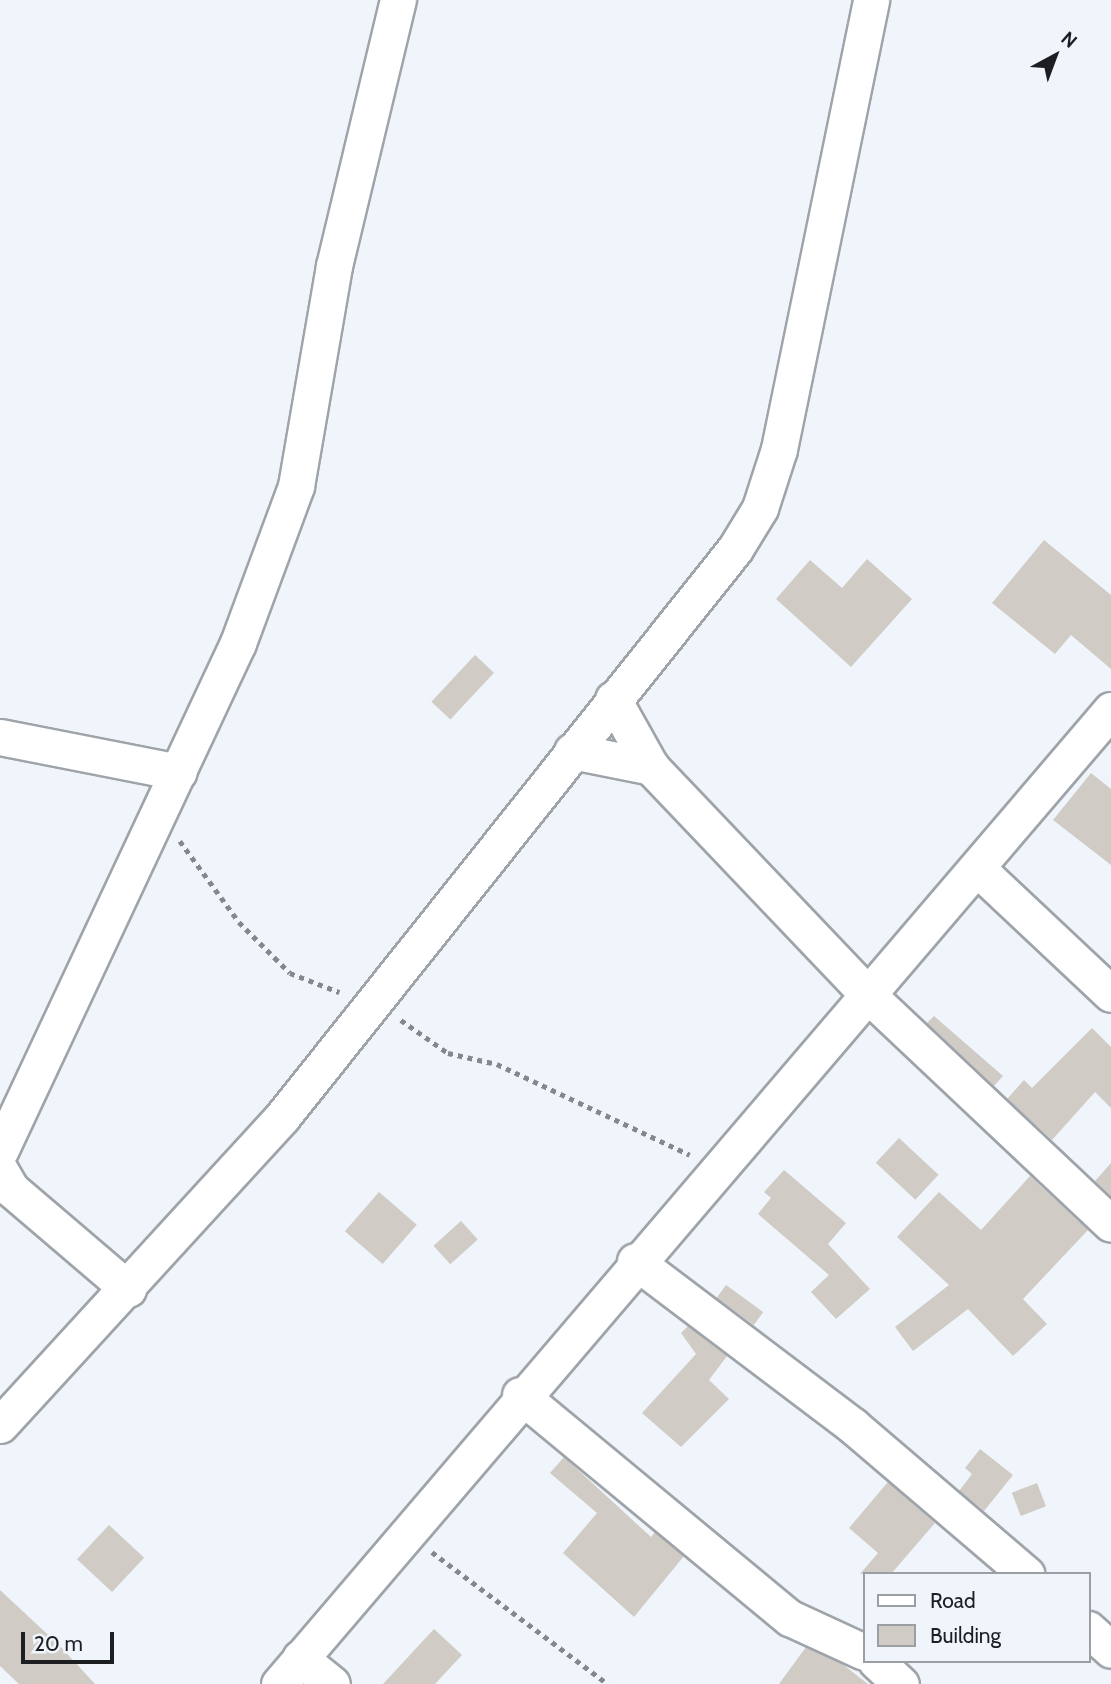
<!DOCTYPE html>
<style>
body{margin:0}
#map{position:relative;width:1111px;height:1684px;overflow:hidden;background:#eff5fb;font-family:Cabin,sans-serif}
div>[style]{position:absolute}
.building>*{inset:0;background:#d0cbc5;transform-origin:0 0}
.path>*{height:4.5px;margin-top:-2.25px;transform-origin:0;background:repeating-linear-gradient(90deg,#84888d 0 5px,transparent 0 10px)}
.roads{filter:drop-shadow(2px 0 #9ea4a9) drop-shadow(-2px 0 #9ea4a9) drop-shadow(0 2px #9ea4a9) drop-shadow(0 -2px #9ea4a9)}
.minor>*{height:35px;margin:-17.5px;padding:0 17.5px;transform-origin:17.5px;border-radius:17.5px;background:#fff}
span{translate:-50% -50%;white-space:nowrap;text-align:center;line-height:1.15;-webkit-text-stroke:5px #eff5fb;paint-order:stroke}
.legend{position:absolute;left:863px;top:1572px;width:228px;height:91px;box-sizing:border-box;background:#eff5fb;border:2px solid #9b9fa4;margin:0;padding:9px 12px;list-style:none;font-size:21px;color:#1c1e21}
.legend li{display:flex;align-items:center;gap:14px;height:35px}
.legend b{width:35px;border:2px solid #9b9fa4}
.north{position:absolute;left:1020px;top:21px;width:70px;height:70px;-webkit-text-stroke:5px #eff5fb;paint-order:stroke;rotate:41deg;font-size:19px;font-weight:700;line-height:28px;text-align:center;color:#1c1e21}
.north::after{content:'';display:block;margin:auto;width:24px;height:32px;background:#1c1e21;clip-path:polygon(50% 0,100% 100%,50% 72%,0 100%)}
.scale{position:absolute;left:21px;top:1632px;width:93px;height:32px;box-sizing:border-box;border:4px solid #1c1e21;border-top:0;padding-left:9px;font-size:21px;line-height:24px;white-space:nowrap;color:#1c1e21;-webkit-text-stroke:5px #eff5fb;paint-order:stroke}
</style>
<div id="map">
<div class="building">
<i style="clip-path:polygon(1044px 540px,1111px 595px,1111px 669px,1071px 635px,1055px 654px,992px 603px)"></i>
<i style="clip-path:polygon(867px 559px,912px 599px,851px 667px,776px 599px,810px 560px,842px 588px)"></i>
<i style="left:475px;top:655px;width:26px;height:64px;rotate:43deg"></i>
<i style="clip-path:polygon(1091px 773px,1111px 789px,1111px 865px,1053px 820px)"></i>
<i style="clip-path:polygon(934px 1016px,1003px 1076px,994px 1086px,927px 1023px)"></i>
<i style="clip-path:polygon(1092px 1028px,1111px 1047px,1111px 1108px,1095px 1092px,1052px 1140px,1007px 1099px,1024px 1080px,1032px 1088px)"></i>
<i style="left:899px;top:1138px;width:54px;height:34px;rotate:43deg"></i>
<i style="clip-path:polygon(1111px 1163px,1111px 1196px,1095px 1181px)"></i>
<i style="clip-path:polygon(784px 1170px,846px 1223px,828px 1244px,870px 1289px,836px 1319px,811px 1292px,829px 1275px,758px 1214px,771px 1198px,764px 1192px)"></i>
<i style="clip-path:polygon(1030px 1176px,1088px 1230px,1023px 1299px,1047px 1324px,1013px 1356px,968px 1309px,913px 1351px,895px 1327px,949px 1285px,897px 1237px,939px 1192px,981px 1230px)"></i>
<i style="left:379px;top:1192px;width:50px;height:52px;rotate:41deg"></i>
<i style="left:461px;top:1221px;width:25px;height:37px;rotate:48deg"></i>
<i style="left:726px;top:1285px;width:46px;height:16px;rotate:36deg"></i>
<i style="clip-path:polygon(688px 1326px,727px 1356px,709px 1380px,729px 1399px,681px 1447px,642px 1413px,696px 1354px,681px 1333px)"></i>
<i style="clip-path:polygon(980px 1449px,1013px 1475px,984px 1511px,959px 1491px,972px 1474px,965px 1468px)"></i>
<i style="clip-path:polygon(564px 1457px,651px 1537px,655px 1532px,684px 1556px,634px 1617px,563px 1553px,597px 1513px,550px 1473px)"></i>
<i style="clip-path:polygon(888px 1482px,935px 1523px,891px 1574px,860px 1574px,878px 1553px,849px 1528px)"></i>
<i style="left:1037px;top:1483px;width:25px;height:27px;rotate:69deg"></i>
<i style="left:109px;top:1525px;width:48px;height:47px;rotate:43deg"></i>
<i style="clip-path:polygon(0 1590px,59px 1645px,95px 1684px,19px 1684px,0 1666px)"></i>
<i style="clip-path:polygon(434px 1629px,462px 1655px,435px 1684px,383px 1684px)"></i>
<i style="clip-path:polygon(806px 1647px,841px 1663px,868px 1684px,779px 1684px)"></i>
</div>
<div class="path">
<i style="left:180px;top:841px;width:100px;rotate:53.9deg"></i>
<i style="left:239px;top:922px;width:72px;rotate:45deg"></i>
<i style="left:290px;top:973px;width:53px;rotate:21.2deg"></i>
<i style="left:401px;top:1020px;width:57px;rotate:35.1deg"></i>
<i style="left:448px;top:1053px;width:50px;rotate:12.7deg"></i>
<i style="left:497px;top:1064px;width:213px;rotate:25.2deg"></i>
<i style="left:432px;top:1552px;width:220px;rotate:36.9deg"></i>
</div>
<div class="roads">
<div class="minor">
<i style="left:613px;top:699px;width:78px;rotate:60.8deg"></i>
<i style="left:651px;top:767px;width:313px;rotate:46.4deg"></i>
<i style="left:867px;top:994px;width:335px;rotate:43.3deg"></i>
<i style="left:0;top:737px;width:182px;rotate:11.1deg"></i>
<i style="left:572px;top:751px;width:81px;rotate:11.4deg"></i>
<i style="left:979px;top:870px;width:181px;rotate:43.2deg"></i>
<i style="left:0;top:1151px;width:561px;rotate:-64.9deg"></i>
<i style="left:238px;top:643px;width:167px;rotate:-69.7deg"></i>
<i style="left:296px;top:486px;width:223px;rotate:-80.2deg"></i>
<i style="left:334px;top:266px;width:274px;rotate:-76.5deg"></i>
<i style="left:0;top:1170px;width:22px;rotate:60deg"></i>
<i style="left:11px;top:1189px;width:154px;rotate:40.5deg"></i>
<i style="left:635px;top:1261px;width:273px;rotate:37.1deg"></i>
<i style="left:853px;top:1426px;width:228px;rotate:40.5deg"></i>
<i style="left:520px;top:1395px;width:350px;rotate:39.6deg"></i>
<i style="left:790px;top:1618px;width:81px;rotate:24.7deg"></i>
<i style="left:0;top:1425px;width:419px;rotate:-47.5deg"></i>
<i style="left:283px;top:1116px;width:725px;rotate:-51.44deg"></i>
<i style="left:735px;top:549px;width:48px;rotate:-58.6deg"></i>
<i style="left:760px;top:508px;width:62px;rotate:-72.1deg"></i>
<i style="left:779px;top:449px;width:458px;rotate:-78.4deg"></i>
<i style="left:1088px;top:1629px;width:31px;rotate:42deg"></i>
<i style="left:300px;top:1658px;width:41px;rotate:39.1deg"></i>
<i style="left:876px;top:1661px;width:34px;rotate:43deg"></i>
<i style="left:279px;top:1684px;width:1281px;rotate:-49.5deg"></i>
</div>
</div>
<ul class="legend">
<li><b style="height:9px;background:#fff"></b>Road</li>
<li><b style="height:19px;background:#d0cbc5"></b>Building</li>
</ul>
<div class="north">N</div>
<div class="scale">20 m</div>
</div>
